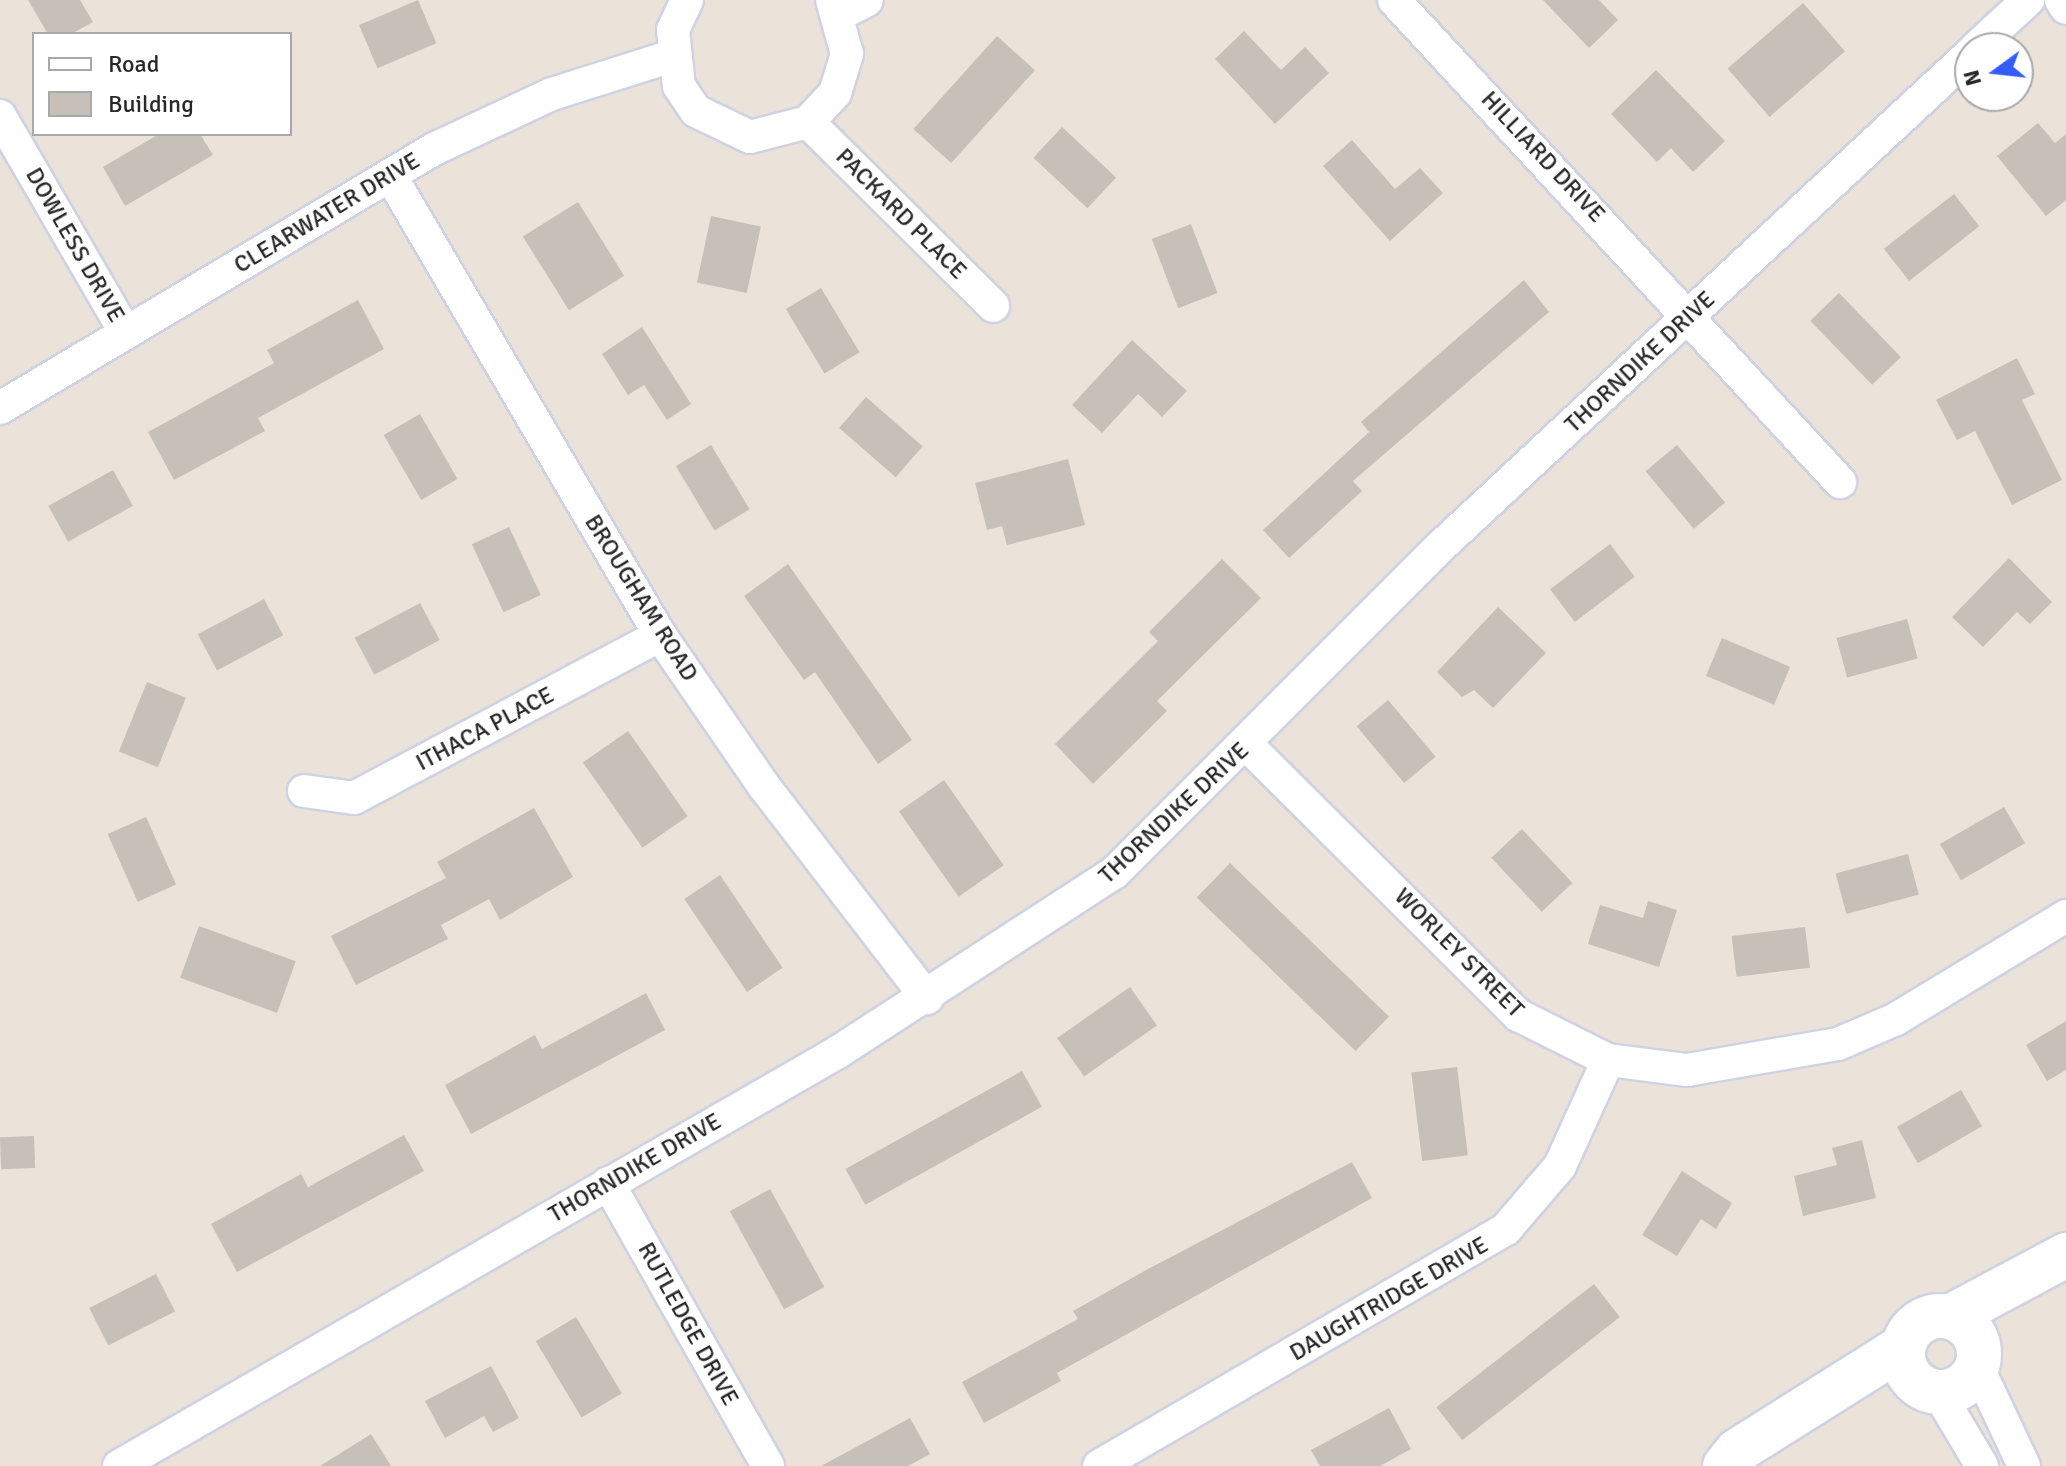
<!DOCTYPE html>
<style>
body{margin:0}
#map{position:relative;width:2066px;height:1466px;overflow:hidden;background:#ebe3d9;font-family:Signika,sans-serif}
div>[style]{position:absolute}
.building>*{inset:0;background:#c6c0b9;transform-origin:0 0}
.roads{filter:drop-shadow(2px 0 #ced2e2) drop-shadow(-2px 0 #ced2e2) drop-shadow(0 2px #ced2e2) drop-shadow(0 -2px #ced2e2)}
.minor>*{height:32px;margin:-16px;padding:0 16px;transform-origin:16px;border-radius:16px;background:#fff}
.secondary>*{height:44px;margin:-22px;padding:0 22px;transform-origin:22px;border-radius:22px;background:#fff}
.secondary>.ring{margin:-22px;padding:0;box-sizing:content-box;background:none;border:44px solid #fff;border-radius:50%}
span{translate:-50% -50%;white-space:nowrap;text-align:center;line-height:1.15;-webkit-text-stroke:6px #fff;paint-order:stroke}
.street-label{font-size:24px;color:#282828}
.legend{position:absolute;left:32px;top:32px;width:260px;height:104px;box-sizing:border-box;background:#fff;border:2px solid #a9a9a9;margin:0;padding:10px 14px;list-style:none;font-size:24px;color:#282828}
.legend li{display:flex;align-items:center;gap:16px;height:40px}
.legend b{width:40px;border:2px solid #a9a9a9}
.north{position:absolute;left:1954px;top:32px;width:80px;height:80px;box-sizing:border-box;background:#fff;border:2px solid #a9a9a9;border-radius:50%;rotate:255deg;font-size:22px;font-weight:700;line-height:32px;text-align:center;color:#282828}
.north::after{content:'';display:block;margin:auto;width:28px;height:36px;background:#345dfd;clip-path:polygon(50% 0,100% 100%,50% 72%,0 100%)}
</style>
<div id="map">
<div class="building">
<i style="clip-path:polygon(28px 0,80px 0,93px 22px,71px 34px,48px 34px)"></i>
<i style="left:418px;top:0;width:47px;height:64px;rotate:67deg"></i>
<i style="clip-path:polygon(1543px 0,1599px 0,1618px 20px,1589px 48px)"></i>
<i style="left:1803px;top:3px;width:64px;height:100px;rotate:49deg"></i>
<i style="clip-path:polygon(1244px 31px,1281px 70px,1305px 47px,1329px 73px,1275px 124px,1215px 59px)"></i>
<i style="left:997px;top:36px;width:51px;height:125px;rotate:42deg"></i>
<i style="clip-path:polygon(1656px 70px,1725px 141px,1693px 172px,1671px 148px,1657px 162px,1611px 114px)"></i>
<i style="clip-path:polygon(2038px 123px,2055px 143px,2066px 134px,2066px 200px,2046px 216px,1997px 156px)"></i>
<i style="left:1062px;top:127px;width:74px;height:42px;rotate:43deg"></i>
<i style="clip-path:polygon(159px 134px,200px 134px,213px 155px,125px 206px,103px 167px)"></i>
<i style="clip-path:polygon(1352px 140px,1395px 189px,1420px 168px,1443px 193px,1390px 241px,1323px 166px)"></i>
<i style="left:1954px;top:194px;width:41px;height:89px;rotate:52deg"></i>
<i style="left:578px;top:202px;width:87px;height:65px;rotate:58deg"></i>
<i style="left:711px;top:216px;width:51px;height:68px;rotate:12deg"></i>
<i style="left:1191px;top:224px;width:74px;height:42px;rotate:69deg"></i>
<i style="clip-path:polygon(1524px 280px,1549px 312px,1353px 481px,1362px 491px,1289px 558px,1263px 530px,1369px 432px,1361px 422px)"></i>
<i style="left:821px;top:288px;width:75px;height:41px;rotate:59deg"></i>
<i style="left:1839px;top:293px;width:89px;height:40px;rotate:46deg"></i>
<i style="clip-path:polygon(358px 300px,384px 349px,258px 418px,265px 431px,174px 480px,148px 432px,274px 363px,267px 350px)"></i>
<i style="clip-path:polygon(642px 327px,691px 404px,667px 420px,644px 385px,628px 395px,602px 354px)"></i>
<i style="clip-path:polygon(1132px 340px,1187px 391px,1162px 417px,1138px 394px,1102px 433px,1072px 405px)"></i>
<i style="clip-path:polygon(2017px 358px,2035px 394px,2022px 400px,2062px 480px,2012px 505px,1975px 431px,1957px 440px,1936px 400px)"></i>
<i style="left:866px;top:397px;width:75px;height:41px;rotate:41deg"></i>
<i style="left:420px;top:414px;width:75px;height:42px;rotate:60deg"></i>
<i style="left:711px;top:445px;width:75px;height:41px;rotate:59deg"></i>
<i style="left:1677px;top:445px;width:75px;height:41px;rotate:50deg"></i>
<i style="clip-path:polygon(1068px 459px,1085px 525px,1007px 545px,1002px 526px,987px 530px,975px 483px)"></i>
<i style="left:113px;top:470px;width:41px;height:74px;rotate:61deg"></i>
<i style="left:509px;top:527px;width:75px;height:41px;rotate:65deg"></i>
<i style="left:1610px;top:544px;width:41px;height:75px;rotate:53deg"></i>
<i style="clip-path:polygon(2009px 558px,2052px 602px,2030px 624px,2017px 612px,1983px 647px,1952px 617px)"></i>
<i style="clip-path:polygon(1222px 559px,1261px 598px,1157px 701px,1167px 711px,1093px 784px,1055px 744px,1158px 641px,1149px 632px)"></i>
<i style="clip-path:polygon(788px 564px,912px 740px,878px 764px,815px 672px,804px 680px,744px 596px)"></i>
<i style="left:264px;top:599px;width:41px;height:75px;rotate:62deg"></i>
<i style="left:420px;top:603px;width:42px;height:74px;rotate:62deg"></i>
<i style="clip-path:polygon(1498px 607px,1546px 653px,1493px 708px,1474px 690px,1462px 697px,1437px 672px)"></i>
<i style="left:1907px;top:619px;width:41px;height:73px;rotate:75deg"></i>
<i style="left:1722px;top:638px;width:74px;height:41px;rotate:23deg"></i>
<i style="left:147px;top:682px;width:42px;height:75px;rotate:22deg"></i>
<i style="left:1388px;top:700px;width:74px;height:41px;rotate:50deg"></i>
<i style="left:628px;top:731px;width:104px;height:55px;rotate:55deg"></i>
<i style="left:944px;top:780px;width:104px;height:55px;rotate:55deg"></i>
<i style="left:2004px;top:807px;width:42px;height:74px;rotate:60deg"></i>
<i style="clip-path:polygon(534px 808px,573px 877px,500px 920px,489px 899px,441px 925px,448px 939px,356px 985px,331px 936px,446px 878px,437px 862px)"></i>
<i style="left:146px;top:817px;width:74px;height:42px;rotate:66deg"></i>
<i style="left:1522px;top:829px;width:74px;height:42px;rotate:47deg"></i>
<i style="left:1908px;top:854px;width:42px;height:75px;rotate:75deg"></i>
<i style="left:1230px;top:863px;width:221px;height:48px;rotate:44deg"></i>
<i style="left:720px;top:875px;width:112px;height:43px;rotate:56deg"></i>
<i style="clip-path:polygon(1648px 901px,1677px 910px,1659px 967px,1588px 944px,1600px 905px,1643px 918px)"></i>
<i style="left:199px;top:926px;width:103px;height:55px;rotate:20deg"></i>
<i style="left:1805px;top:927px;width:41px;height:74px;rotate:83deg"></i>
<i style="left:1130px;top:987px;width:47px;height:89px;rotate:55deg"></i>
<i style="clip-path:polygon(646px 993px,665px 1030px,471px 1134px,445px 1085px,535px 1035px,542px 1049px)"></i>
<i style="clip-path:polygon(2066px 1021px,2066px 1070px,2047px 1081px,2026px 1045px)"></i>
<i style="left:1457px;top:1067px;width:89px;height:46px;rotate:83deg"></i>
<i style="left:1022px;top:1071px;width:41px;height:202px;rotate:61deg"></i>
<i style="left:1961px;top:1090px;width:42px;height:74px;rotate:60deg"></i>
<i style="clip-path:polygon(404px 1135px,424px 1171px,237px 1272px,211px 1224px,301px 1174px,308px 1187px)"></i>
<i style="left:34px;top:1136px;width:32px;height:34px;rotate:88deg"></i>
<i style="clip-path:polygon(1862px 1140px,1876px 1198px,1803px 1216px,1794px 1176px,1837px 1165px,1832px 1148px)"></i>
<i style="clip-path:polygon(1352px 1162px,1372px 1198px,1057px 1373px,1061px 1381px,984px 1423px,962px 1382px,1078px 1319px,1073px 1311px,1150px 1268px)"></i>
<i style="clip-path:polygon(1682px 1171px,1732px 1203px,1716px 1229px,1701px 1219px,1677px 1256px,1642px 1235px)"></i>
<i style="left:770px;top:1189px;width:112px;height:46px;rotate:61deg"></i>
<i style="left:156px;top:1274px;width:42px;height:75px;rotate:63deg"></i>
<i style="left:1594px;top:1284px;width:42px;height:200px;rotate:52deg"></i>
<i style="left:576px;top:1317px;width:89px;height:47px;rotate:59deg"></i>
<i style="clip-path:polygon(491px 1366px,519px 1418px,493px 1432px,484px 1416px,445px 1438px,425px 1401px)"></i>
<i style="clip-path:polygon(1389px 1408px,1411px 1449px,1380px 1466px,1320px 1466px,1311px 1450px)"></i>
<i style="clip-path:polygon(910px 1418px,930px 1454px,908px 1466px,821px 1466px)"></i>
<i style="clip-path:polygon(371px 1434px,391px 1466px,320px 1466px)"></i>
</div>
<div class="roads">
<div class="minor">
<i style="left:687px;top:0;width:33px;rotate:115deg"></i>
<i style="left:673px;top:30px;width:56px;rotate:83.9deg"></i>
<i style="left:679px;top:86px;width:30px;rotate:56deg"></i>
<i style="left:696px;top:111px;width:60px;rotate:25.7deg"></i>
<i style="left:750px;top:137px;width:60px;rotate:-14.5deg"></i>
<i style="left:808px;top:122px;width:40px;rotate:-47deg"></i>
<i style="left:835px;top:93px;width:41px;rotate:-72.9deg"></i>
<i style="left:847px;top:54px;width:56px;rotate:-105.5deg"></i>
<i style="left:1394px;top:0;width:657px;rotate:47.22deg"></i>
<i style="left:2061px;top:0;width:9px;rotate:58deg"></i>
<i style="left:840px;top:14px;width:30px;rotate:-27deg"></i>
<i style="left:1976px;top:48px;width:71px;rotate:-42.7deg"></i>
<i style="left:0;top:116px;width:251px;rotate:59.9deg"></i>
<i style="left:808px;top:122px;width:261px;rotate:44.8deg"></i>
<i style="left:390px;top:175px;width:533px;rotate:59.59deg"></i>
<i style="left:660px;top:635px;width:182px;rotate:55.5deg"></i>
<i style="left:763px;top:785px;width:269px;rotate:52.4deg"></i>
<i style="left:0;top:408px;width:505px;rotate:-30.83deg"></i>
<i style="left:434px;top:149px;width:130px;rotate:-25deg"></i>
<i style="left:552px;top:94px;width:126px;rotate:-17.6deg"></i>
<i style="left:1247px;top:745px;width:383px;rotate:44.9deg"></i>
<i style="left:1518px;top:1015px;width:101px;rotate:26.6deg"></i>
<i style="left:1608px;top:1060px;width:80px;rotate:7.2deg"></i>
<i style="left:1687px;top:1070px;width:153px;rotate:-9.8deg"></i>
<i style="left:1838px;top:1044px;width:63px;rotate:-23.3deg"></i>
<i style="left:1896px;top:1019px;width:199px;rotate:-31.2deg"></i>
<i style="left:304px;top:791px;width:50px;rotate:8deg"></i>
<i style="left:354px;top:798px;width:347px;rotate:-28deg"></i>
<i style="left:608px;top:1183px;width:325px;rotate:60.5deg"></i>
<i style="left:1977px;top:1366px;width:110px;rotate:64.8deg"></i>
<i style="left:1938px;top:1392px;width:86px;rotate:59.3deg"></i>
<i style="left:119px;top:1466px;width:830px;rotate:-29.93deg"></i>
<i style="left:838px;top:1052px;width:329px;rotate:-33deg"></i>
<i style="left:1114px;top:873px;width:460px;rotate:-45deg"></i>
<i style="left:1439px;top:548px;width:725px;rotate:-42.93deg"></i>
<i style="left:1099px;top:1466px;width:471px;rotate:-30.2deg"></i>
<i style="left:1506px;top:1229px;width:83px;rotate:-49.4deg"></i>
<i style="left:1560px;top:1166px;width:116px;rotate:-65.6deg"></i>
</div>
<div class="secondary">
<i class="ring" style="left:1903px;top:1316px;width:32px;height:32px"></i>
<i style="left:1950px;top:1317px;width:132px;rotate:-28.1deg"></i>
<i style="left:1725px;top:1466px;width:19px;rotate:-51deg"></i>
<i style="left:1737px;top:1451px;width:197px;rotate:-32.2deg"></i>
</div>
</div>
<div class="street-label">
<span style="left:1543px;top:157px;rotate:47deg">HILLIARD DRIVE</span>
<span style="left:327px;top:213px;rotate:-31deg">CLEARWATER DRIVE</span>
<span style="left:901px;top:214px;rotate:45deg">PACKARD PLACE</span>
<span style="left:75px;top:245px;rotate:60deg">DOWLESS DRIVE</span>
<span style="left:1640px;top:362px;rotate:-43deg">THORNDIKE DRIVE</span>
<span style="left:641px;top:598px;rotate:58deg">BROUGHAM ROAD</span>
<span style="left:485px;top:729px;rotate:-28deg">ITHACA PLACE</span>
<span style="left:1174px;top:813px;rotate:-43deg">THORNDIKE DRIVE</span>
<span style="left:1459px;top:953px;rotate:45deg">WORLEY STREET</span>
<span style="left:635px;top:1168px;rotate:-30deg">THORNDIKE DRIVE</span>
<span style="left:1389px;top:1299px;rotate:-30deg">DAUGHTRIDGE DRIVE</span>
<span style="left:688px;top:1324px;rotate:61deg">RUTLEDGE DRIVE</span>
</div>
<ul class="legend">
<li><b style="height:10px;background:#fff"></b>Road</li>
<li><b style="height:22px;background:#c6c0b9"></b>Building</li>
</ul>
<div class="north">N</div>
</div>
